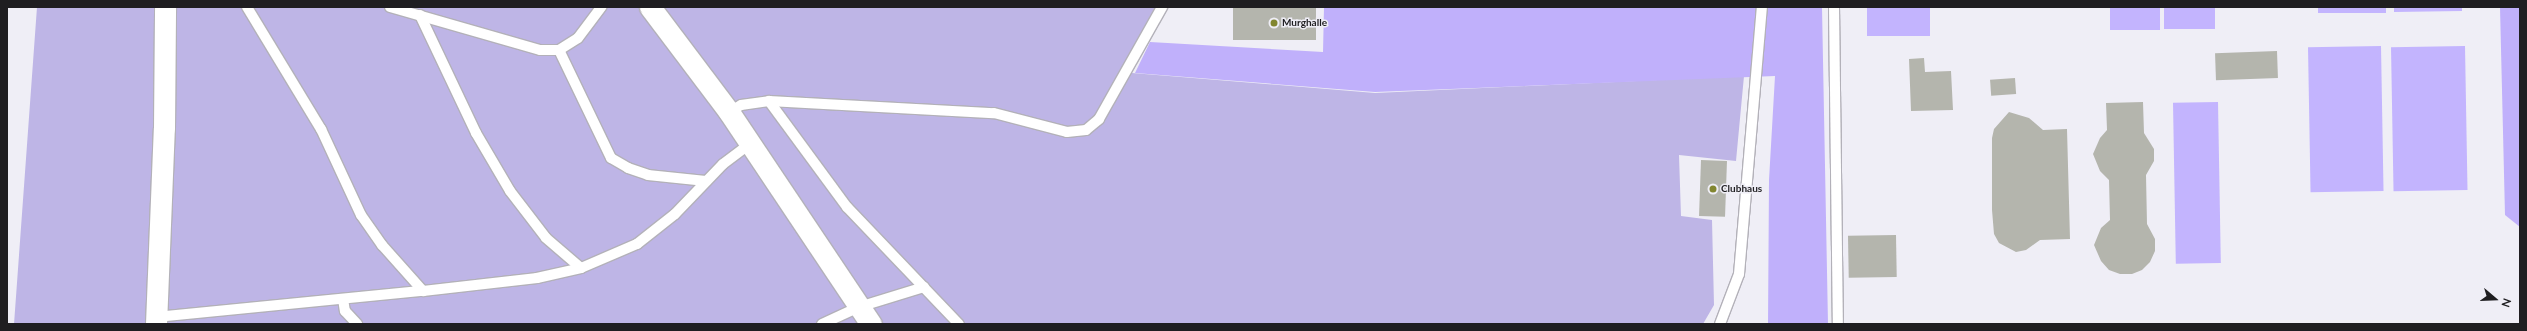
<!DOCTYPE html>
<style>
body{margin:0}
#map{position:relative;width:2527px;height:331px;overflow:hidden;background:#efeef6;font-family:Lato,sans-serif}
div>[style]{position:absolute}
.green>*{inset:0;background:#beb5e6}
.forest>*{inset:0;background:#c0b0fb}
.water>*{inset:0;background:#c3b4fe;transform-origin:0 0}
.building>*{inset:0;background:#b4b5ad;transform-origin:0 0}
.roads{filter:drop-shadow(1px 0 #b3b1b9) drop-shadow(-1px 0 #b3b1b9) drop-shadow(0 1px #b3b1b9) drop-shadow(0 -1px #b3b1b9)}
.lane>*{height:10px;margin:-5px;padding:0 5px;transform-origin:5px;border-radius:5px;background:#fff}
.street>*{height:21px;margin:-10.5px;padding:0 10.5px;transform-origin:10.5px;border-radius:10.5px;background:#fff}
.dots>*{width:11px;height:11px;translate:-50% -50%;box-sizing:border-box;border:2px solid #efeef6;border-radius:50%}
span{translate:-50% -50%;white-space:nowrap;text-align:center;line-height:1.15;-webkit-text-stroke:3px #efeef6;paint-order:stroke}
.poi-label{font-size:10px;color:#1f1e21;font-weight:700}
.left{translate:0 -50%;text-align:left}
.frame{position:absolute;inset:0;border:8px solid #1f1e21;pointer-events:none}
.north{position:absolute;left:2475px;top:279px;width:40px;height:40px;-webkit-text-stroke:3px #efeef6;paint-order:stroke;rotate:109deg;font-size:11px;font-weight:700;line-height:16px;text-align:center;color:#1f1e21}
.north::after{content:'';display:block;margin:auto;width:14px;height:18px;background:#1f1e21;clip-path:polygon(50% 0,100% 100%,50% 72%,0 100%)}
</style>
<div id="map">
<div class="green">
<i style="clip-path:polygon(37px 7px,1155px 7px,1120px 72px,1375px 93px,1744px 76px,1736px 161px,1679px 155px,1681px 216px,1712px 220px,1714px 305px,1703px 324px,14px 324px)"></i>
</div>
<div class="forest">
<i style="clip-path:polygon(1324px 7px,1822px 7px,1828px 324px,1768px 324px,1769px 180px,1775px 76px,1375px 92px,1135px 73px,1150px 42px,1323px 52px)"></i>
<i style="clip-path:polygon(2500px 7px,2520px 7px,2520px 227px,2505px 215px)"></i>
</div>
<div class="water">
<i style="left:1867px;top:7px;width:63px;height:29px"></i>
<i style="left:2110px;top:7px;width:50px;height:23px"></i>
<i style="left:2164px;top:7px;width:51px;height:22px"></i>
<i style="left:2318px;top:7px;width:68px;height:6px"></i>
<i style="clip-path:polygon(2394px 7px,2462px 7px,2462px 11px,2394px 12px)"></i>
<i style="left:2381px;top:46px;width:145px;height:73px;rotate:89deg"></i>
<i style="left:2465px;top:46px;width:144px;height:74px;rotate:89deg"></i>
<i style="left:2218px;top:102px;width:161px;height:45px;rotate:89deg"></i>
</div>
<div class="building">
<i style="left:1233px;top:7px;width:83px;height:33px"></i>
<i style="left:2277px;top:51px;width:27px;height:62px;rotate:88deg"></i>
<i style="clip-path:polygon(1924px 58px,1925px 72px,1951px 71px,1953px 110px,1911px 111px,1909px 59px)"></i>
<i style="left:2015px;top:78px;width:16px;height:25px;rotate:86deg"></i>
<i style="clip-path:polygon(2143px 102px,2144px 133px,2154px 149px,2154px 161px,2146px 175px,2147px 224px,2155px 239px,2155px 251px,2150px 262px,2142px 270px,2132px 274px,2120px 274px,2109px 270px,2101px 261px,2094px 245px,2101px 228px,2110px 220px,2109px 180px,2100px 171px,2093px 154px,2100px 138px,2107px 130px,2106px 103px)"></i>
<i style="clip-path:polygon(2009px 112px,2029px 118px,2043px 130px,2067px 129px,2070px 239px,2040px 240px,2026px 250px,2016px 252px,1999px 243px,1994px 234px,1992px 210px,1992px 138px,1994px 129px)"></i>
<i style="left:1701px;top:160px;width:26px;height:56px;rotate:2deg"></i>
<i style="left:1896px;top:235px;width:42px;height:48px;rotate:89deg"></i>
</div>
<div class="roads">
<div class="lane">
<i style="left:247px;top:7px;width:143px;rotate:58.8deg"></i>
<i style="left:321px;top:129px;width:95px;rotate:65.1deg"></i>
<i style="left:361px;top:215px;width:37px;rotate:55deg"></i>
<i style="left:382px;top:245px;width:62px;rotate:48.3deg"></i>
<i style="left:390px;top:7px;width:156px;rotate:16deg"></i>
<i style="left:540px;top:50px;width:19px"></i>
<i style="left:559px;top:50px;width:22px;rotate:-32deg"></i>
<i style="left:578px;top:38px;width:39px;rotate:-53deg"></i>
<i style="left:1834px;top:7px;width:317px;rotate:89.3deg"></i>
<i style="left:420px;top:15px;width:131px;rotate:64.6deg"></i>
<i style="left:476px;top:133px;width:67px;rotate:59.6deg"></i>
<i style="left:510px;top:191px;width:59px;rotate:52.5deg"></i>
<i style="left:546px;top:238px;width:46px;rotate:40.6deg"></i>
<i style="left:559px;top:50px;width:120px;rotate:64.3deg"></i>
<i style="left:611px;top:158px;width:20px;rotate:30deg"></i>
<i style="left:628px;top:168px;width:21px;rotate:19deg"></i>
<i style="left:648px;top:175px;width:58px;rotate:5.9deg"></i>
<i style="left:769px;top:101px;width:225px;rotate:3.1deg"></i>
<i style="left:994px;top:113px;width:75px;rotate:14.6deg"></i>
<i style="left:1067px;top:132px;width:19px;rotate:-6deg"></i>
<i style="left:1086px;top:130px;width:17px;rotate:-40deg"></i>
<i style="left:1099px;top:119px;width:129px;rotate:-60.6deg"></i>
<i style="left:729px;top:112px;width:14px;rotate:-30deg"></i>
<i style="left:741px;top:105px;width:28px;rotate:-8deg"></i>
<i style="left:769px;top:101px;width:132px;rotate:53.7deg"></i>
<i style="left:847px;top:207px;width:162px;rotate:46.3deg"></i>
<i style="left:343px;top:299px;width:12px;rotate:81deg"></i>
<i style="left:345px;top:311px;width:18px;rotate:47deg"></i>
<i style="left:156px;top:317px;width:268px;rotate:-5.6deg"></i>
<i style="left:423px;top:291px;width:115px;rotate:-6.5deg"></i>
<i style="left:537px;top:278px;width:45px;rotate:-12.8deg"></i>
<i style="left:581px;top:268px;width:61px;rotate:-23.2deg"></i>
<i style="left:637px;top:244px;width:48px;rotate:-38.3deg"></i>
<i style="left:675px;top:214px;width:69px;rotate:-46.2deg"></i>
<i style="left:723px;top:164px;width:35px;rotate:-37deg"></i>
<i style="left:822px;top:324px;width:41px;rotate:-24.7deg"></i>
<i style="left:859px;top:307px;width:68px;rotate:-17.1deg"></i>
<i style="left:1720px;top:324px;width:53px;rotate:-69.2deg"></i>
<i style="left:1739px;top:274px;width:268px;rotate:-85.1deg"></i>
</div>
<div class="street">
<i style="left:650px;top:7px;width:131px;rotate:53deg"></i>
<i style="left:729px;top:112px;width:255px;rotate:56.2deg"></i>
<i style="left:156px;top:324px;width:196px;rotate:-87.7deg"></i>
<i style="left:164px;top:128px;width:121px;rotate:-89.5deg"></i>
</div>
</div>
<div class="dots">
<i style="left:1274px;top:23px;background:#828630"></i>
<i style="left:1713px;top:189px;background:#828630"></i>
</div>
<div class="poi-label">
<span class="left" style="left:1282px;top:23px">Murghalle</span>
<span class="left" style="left:1721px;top:189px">Clubhaus</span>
</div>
<div class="frame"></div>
<div class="north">N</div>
</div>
